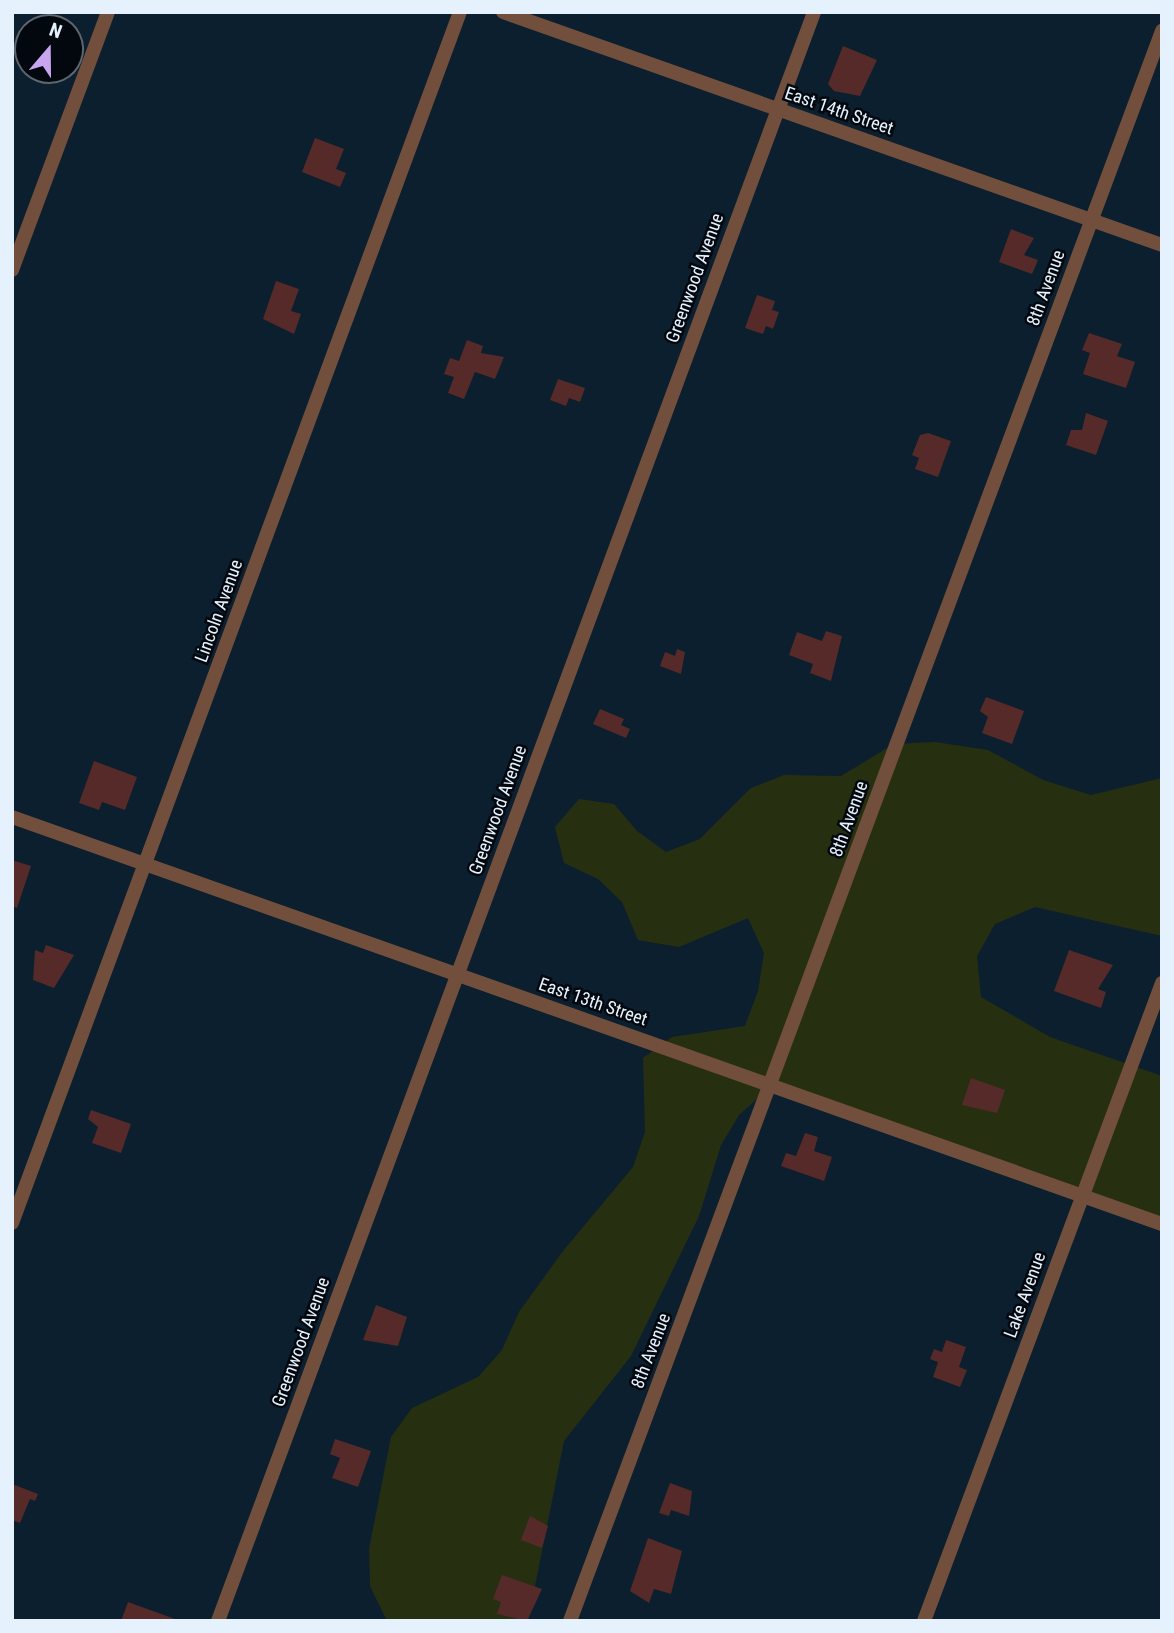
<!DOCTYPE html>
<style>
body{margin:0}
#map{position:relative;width:1174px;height:1633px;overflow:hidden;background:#0b1f2e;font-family:"Roboto Condensed",sans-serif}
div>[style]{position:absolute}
.green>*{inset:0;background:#263011}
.building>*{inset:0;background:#562a28}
.street>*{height:14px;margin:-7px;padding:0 7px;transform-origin:7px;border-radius:7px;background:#724f3c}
span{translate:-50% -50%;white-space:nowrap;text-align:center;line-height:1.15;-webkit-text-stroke:5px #03080f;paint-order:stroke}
.street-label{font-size:18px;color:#e5f1fc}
.frame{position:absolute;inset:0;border:14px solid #e5f1fc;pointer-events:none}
.north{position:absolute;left:14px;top:14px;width:70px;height:70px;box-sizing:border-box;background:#03080f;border:2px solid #5d656e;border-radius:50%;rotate:20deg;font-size:19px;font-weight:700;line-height:28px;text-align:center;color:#e5f1fc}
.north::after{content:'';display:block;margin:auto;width:24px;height:32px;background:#c8a6ef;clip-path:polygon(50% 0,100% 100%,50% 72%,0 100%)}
</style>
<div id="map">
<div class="green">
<i style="clip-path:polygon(935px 742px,988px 750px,1043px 780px,1091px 795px,1162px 778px,1162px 936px,1035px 907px,995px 924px,977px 956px,981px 997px,1050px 1037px,1162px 1076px,1162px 1226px,766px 1091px,739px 1115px,721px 1145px,699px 1216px,631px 1356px,564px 1441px,528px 1621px,387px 1621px,370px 1586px,369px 1549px,391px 1437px,412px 1408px,478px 1377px,502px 1350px,519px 1312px,563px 1251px,633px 1167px,645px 1132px,643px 1058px,672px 1037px,745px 1026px,758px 991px,764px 953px,748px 918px,679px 947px,638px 940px,622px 902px,598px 879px,564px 863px,555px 827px,579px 799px,614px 804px,637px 831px,666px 852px,700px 839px,751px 788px,784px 775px,841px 776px,894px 744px)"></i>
</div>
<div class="building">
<i style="clip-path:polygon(843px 46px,877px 60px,860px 96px,834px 91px,828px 84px)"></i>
<i style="clip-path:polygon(315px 138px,344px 149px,336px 169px,346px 173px,340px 187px,302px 172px)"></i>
<i style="clip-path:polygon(1011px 229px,1034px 238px,1024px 255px,1038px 260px,1032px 274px,999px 262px)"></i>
<i style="clip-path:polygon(276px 281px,299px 289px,291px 311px,301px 314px,294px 334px,263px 319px)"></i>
<i style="clip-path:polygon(757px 295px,775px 301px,772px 310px,779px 312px,773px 329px,766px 326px,763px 334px,745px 328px)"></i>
<i style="clip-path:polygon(1089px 333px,1122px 344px,1117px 356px,1135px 362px,1126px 388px,1083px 374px,1090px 353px,1082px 350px)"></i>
<i style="clip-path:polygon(467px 340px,483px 346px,481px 353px,504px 357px,495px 379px,475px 372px,464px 399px,448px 393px,454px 377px,444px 374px,450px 358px,459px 361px)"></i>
<i style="clip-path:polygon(558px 379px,585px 388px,580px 402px,569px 398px,566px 406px,550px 400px)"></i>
<i style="clip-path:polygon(1086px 413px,1108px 421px,1096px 455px,1066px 445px,1071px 430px,1082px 430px)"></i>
<i style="clip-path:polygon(928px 433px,951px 441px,938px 477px,915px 469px,919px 458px,912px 455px,920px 435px)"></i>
<i style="clip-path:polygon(826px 631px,842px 636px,831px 681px,810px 673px,813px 664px,789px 655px,797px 632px,822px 641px)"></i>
<i style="clip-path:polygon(677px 649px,685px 652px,681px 674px,660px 666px,665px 652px,675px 656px)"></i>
<i style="clip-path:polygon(986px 697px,1024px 711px,1012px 744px,982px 733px,988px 717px,980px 711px)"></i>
<i style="clip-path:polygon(600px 709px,624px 719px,621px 725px,630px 729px,626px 738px,593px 724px)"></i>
<i style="clip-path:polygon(94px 761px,137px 777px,125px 810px,102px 802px,99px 810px,79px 803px)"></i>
<i style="clip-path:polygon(12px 860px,31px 866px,17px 908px,12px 906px)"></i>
<i style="clip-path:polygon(46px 945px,74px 955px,54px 988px,33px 980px,35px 950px,43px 953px)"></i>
<i style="clip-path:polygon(1069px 950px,1113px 965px,1098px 989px,1106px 992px,1101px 1008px,1054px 991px)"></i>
<i style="clip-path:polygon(971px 1078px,1005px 1090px,997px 1113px,962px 1105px)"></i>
<i style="clip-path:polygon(91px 1110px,131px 1124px,121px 1153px,92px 1143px,98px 1127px,88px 1119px)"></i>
<i style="clip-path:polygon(805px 1133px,818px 1137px,814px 1151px,832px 1157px,824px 1181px,781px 1166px,786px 1153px,796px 1156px)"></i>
<i style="clip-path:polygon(376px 1305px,407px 1317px,398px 1346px,363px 1340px)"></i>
<i style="clip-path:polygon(946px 1340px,966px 1347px,959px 1367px,967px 1370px,960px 1387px,933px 1377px,938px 1362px,930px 1359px,934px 1349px,942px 1352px)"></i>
<i style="clip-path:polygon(335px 1439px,371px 1451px,358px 1487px,332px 1478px,340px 1458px,330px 1454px)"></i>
<i style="clip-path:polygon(670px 1483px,692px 1491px,689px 1516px,671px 1510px,669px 1516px,659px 1513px)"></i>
<i style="clip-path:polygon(12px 1484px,38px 1494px,35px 1501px,30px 1499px,20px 1523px,12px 1520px)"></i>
<i style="clip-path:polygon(530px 1516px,548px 1526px,542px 1548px,521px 1540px)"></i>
<i style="clip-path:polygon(648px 1538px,682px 1551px,671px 1594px,654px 1589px,649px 1603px,630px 1591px)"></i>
<i style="clip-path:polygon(502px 1575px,542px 1589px,527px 1621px,497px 1614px,501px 1602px,493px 1599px)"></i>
<i style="clip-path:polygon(128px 1602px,175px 1619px,174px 1621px,121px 1621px)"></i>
</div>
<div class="street">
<i style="left:503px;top:12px;width:699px;rotate:19.47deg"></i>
<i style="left:12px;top:270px;width:275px;rotate:-69.6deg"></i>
<i style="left:12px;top:817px;width:1220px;rotate:19.49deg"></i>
<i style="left:12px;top:1223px;width:1291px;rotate:-69.7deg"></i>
<i style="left:218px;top:1621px;width:1716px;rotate:-69.67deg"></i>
<i style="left:570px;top:1621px;width:1697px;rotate:-69.58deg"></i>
<i style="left:924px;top:1621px;width:681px;rotate:-69.54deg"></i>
</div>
<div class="street-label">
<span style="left:839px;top:111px;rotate:19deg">East 14th Street</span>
<span style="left:695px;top:278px;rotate:-70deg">Greenwood Avenue</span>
<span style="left:1046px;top:288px;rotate:-70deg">8th Avenue</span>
<span style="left:219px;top:611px;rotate:-70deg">Lincoln Avenue</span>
<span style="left:498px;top:810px;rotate:-70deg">Greenwood Avenue</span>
<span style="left:849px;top:819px;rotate:-70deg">8th Avenue</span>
<span style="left:593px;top:1002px;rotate:19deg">East 13th Street</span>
<span style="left:1025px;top:1295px;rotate:-70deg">Lake Avenue</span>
<span style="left:301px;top:1342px;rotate:-70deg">Greenwood Avenue</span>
<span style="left:651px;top:1351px;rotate:-69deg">8th Avenue</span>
</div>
<div class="frame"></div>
<div class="north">N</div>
</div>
